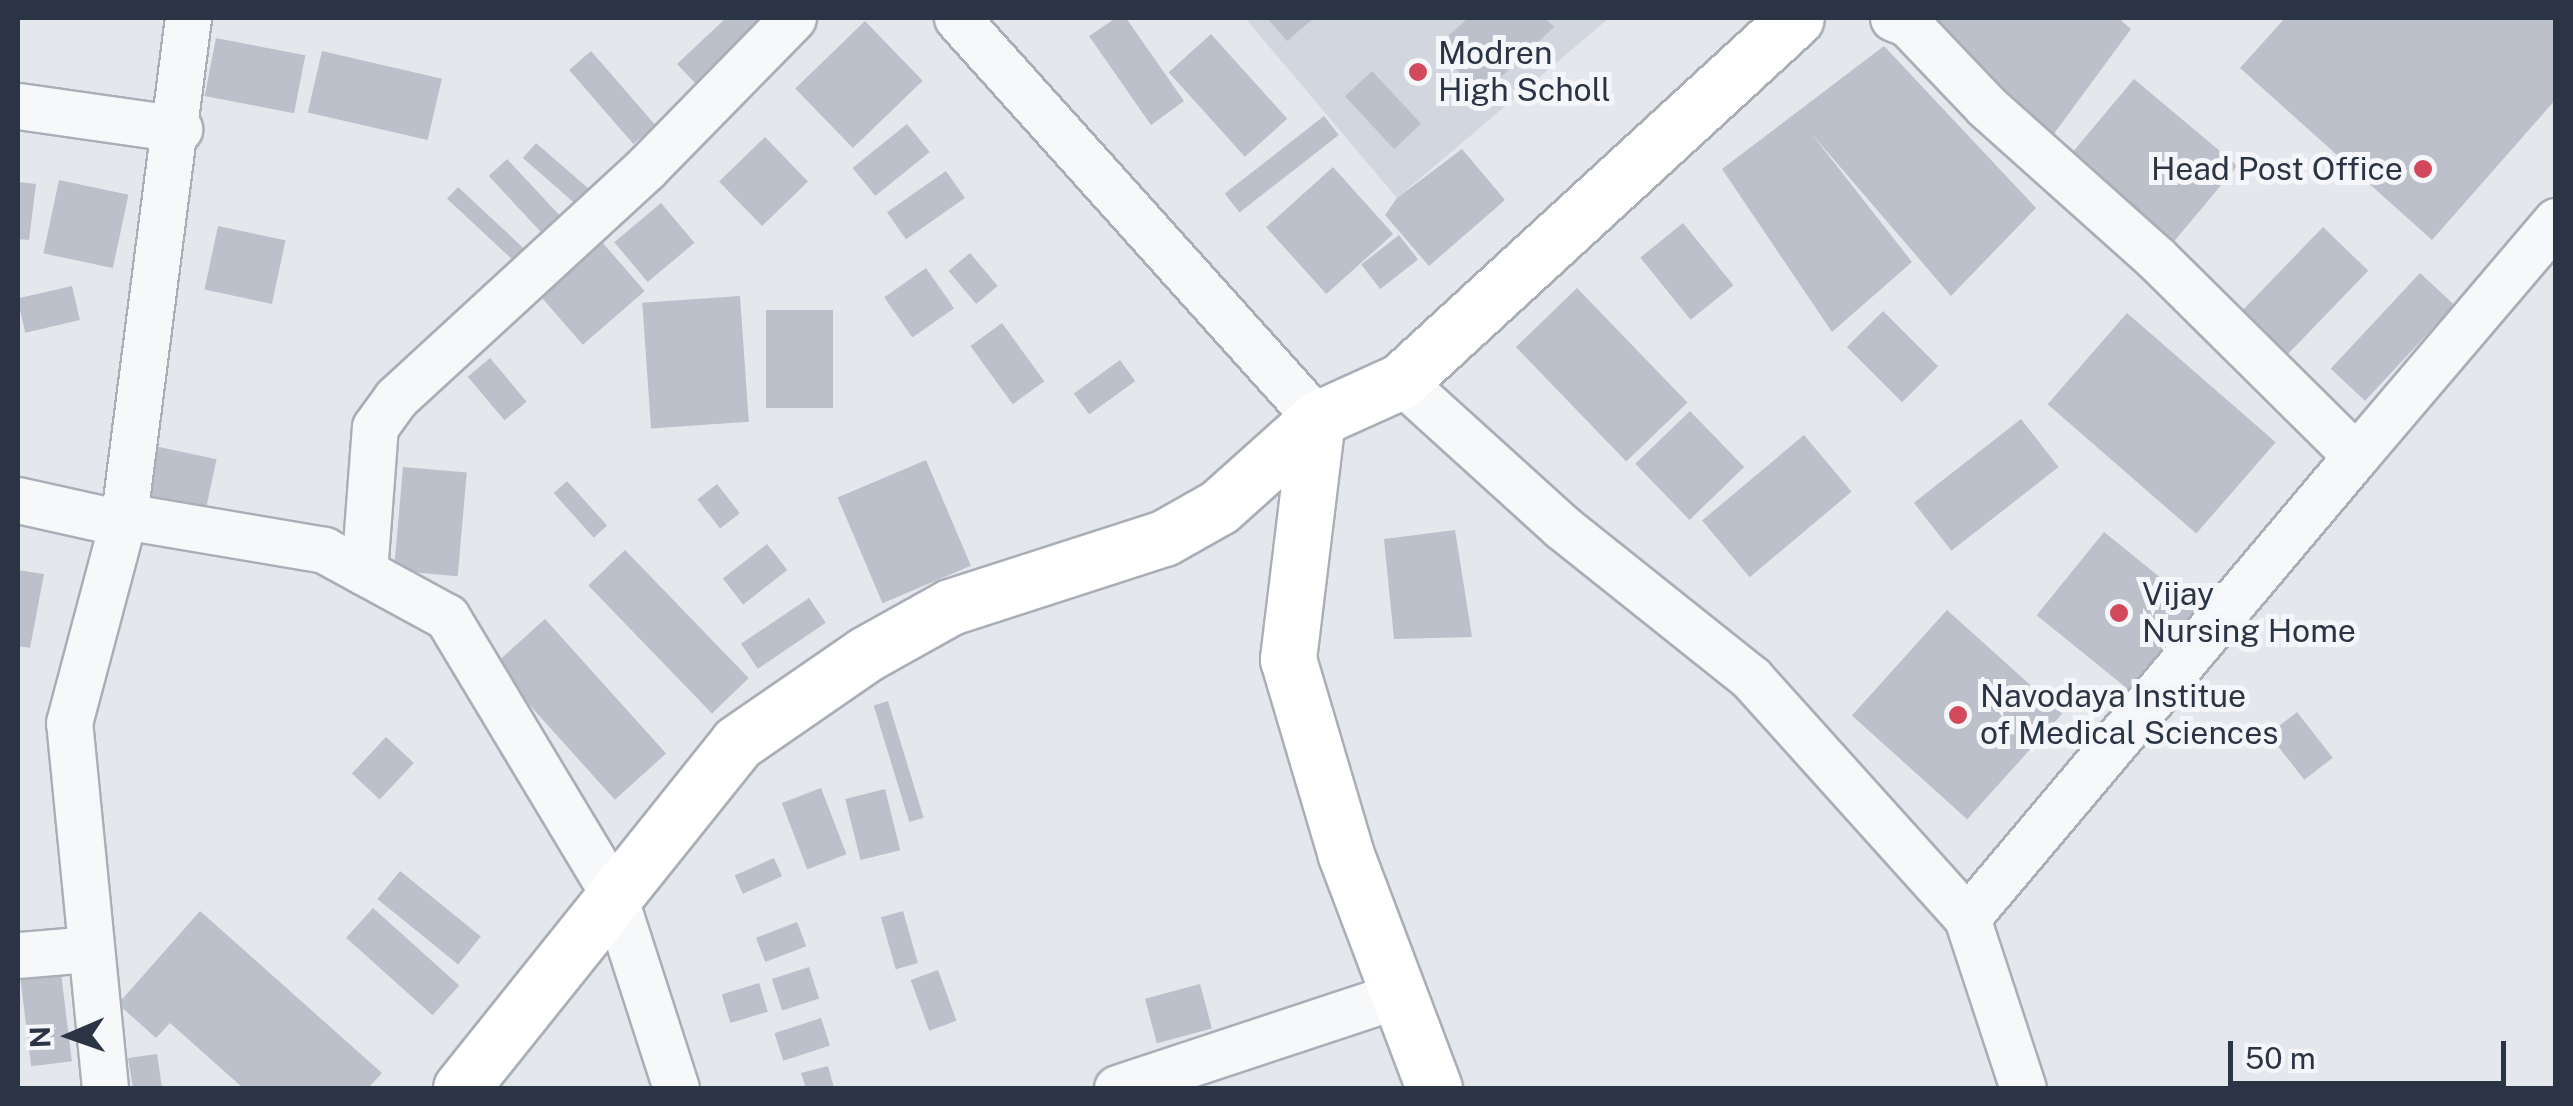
<!DOCTYPE html>
<style>
body{margin:0}
#map{position:relative;width:2573px;height:1106px;overflow:hidden;background:#e4e7ec;font-family:"Public Sans",sans-serif}
div>[style]{position:absolute}
.built>*{inset:0;background:#d2d6de}
.building>*{inset:0;background:#bbc0ca;transform-origin:0 0}
.roads{filter:drop-shadow(2px 0 #a9aeb7) drop-shadow(-2px 0 #a9aeb7) drop-shadow(0 2px #a9aeb7) drop-shadow(0 -2px #a9aeb7)}
.street>*{height:45px;margin:-22.5px;padding:0 22.5px;transform-origin:22.5px;border-radius:22.5px;background:#f7f8fa}
.secondary>*{height:55px;margin:-27.5px;padding:0 27.5px;transform-origin:27.5px;border-radius:27.5px;background:#fff}
.dots>*{width:28px;height:28px;translate:-50% -50%;box-sizing:border-box;border:5px solid #f4f6f9;border-radius:50%}
span{translate:-50% -50%;white-space:nowrap;text-align:center;line-height:1.15;-webkit-text-stroke:10px #f4f6f9;paint-order:stroke}
.poi-label{font-size:32px;color:#2b3445}
.left{translate:0 -50%;text-align:left}
.right{translate:-100% -50%;text-align:right}
.frame{position:absolute;inset:0;border:20px solid #2b3445;pointer-events:none}
.north{position:absolute;left:20px;top:986px;width:100px;height:100px;-webkit-text-stroke:8px #f4f6f9;paint-order:stroke;rotate:268deg;font-size:28px;font-weight:700;line-height:40px;text-align:center;color:#2b3445}
.north::after{content:'';display:block;margin:auto;width:35px;height:45px;background:#2b3445;clip-path:polygon(50% 0,100% 100%,50% 72%,0 100%)}
.scale{position:absolute;left:2228px;top:1041px;width:278px;height:45px;box-sizing:border-box;border:5px solid #2b3445;border-top:0;padding-left:12px;font-size:30px;line-height:35px;white-space:nowrap;color:#2b3445;-webkit-text-stroke:8px #f4f6f9;paint-order:stroke}
</style>
<div id="map">
<div class="built">
<i style="clip-path:polygon(1245px 18px,1609px 18px,1397px 198px)"></i>
</div>
<div class="building">
<i style="clip-path:polygon(726px 18px,765px 18px,696px 84px,677px 64px)"></i>
<i style="clip-path:polygon(1116px 18px,1126px 18px,1184px 101px,1151px 125px,1089px 36px)"></i>
<i style="clip-path:polygon(1267px 18px,1314px 18px,1287px 41px)"></i>
<i style="clip-path:polygon(1468px 18px,1545px 18px,1554px 27px,1481px 96px,1436px 47px)"></i>
<i style="clip-path:polygon(1899px 18px,2118px 18px,2131px 29px,2045px 146px)"></i>
<i style="clip-path:polygon(2285px 18px,2556px 18px,2556px 99px,2432px 240px,2240px 68px)"></i>
<i style="left:865px;top:21px;width:83px;height:97px;rotate:46deg"></i>
<i style="left:1211px;top:34px;width:114px;height:57px;rotate:48deg"></i>
<i style="left:216px;top:38px;width:91px;height:59px;rotate:11deg"></i>
<i style="clip-path:polygon(1884px 46px,2036px 208px,1951px 296px,1811px 133px,1912px 262px,1832px 332px,1722px 169px)"></i>
<i style="left:322px;top:51px;width:123px;height:63px;rotate:13deg"></i>
<i style="left:591px;top:51px;width:98px;height:29px;rotate:49deg"></i>
<i style="left:1372px;top:71px;width:72px;height:37px;rotate:47deg"></i>
<i style="left:2134px;top:79px;width:135px;height:103px;rotate:40deg"></i>
<i style="left:1324px;top:116px;width:24px;height:126px;rotate:52deg"></i>
<i style="left:907px;top:124px;width:36px;height:70px;rotate:51deg"></i>
<i style="left:765px;top:137px;width:62px;height:64px;rotate:46deg"></i>
<i style="left:536px;top:143px;width:76px;height:20px;rotate:41deg"></i>
<i style="clip-path:polygon(1462px 149px,1505px 200px,1429px 266px,1385px 215px,1397px 198px)"></i>
<i style="left:507px;top:159px;width:94px;height:25px;rotate:47deg"></i>
<i style="left:1333px;top:167px;width:90px;height:90px;rotate:48deg"></i>
<i style="left:946px;top:171px;width:33px;height:72px;rotate:55deg"></i>
<i style="left:59px;top:180px;width:71px;height:75px;rotate:12deg"></i>
<i style="clip-path:polygon(18px 182px,36px 184px,29px 240px,18px 239px)"></i>
<i style="left:458px;top:187px;width:100px;height:16px;rotate:43deg"></i>
<i style="left:661px;top:203px;width:52px;height:61px;rotate:50deg"></i>
<i style="left:1683px;top:223px;width:80px;height:55px;rotate:51deg"></i>
<i style="left:218px;top:226px;width:69px;height:65px;rotate:12deg"></i>
<i style="left:2323px;top:227px;width:63px;height:138px;rotate:44deg"></i>
<i style="left:1399px;top:235px;width:31px;height:48px;rotate:52deg"></i>
<i style="left:602px;top:242px;width:65px;height:82px;rotate:49deg"></i>
<i style="left:970px;top:253px;width:43px;height:28px;rotate:50deg"></i>
<i style="left:926px;top:268px;width:49px;height:51px;rotate:55deg"></i>
<i style="left:2420px;top:273px;width:47px;height:131px;rotate:43deg"></i>
<i style="left:72px;top:286px;width:35px;height:56px;rotate:77deg"></i>
<i style="left:1577px;top:288px;width:159px;height:85px;rotate:46deg"></i>
<i style="left:740px;top:296px;width:126px;height:98px;rotate:86deg"></i>
<i style="left:766px;top:310px;width:67px;height:98px"></i>
<i style="left:1883px;top:311px;width:78px;height:51px;rotate:45deg"></i>
<i style="left:2127px;top:313px;width:197px;height:121px;rotate:41deg"></i>
<i style="left:1002px;top:323px;width:72px;height:39px;rotate:54deg"></i>
<i style="left:490px;top:358px;width:57px;height:29px;rotate:50deg"></i>
<i style="left:1120px;top:360px;width:26px;height:57px;rotate:54deg"></i>
<i style="left:1690px;top:411px;width:78px;height:76px;rotate:46deg"></i>
<i style="left:2021px;top:419px;width:61px;height:136px;rotate:52deg"></i>
<i style="left:1804px;top:435px;width:74px;height:133px;rotate:50deg"></i>
<i style="left:150px;top:445px;width:68px;height:62px;rotate:12deg"></i>
<i style="left:926px;top:460px;width:115px;height:96px;rotate:67deg"></i>
<i style="left:403px;top:467px;width:64px;height:104px;rotate:5deg"></i>
<i style="left:567px;top:481px;width:60px;height:18px;rotate:48deg"></i>
<i style="left:717px;top:484px;width:37px;height:25px;rotate:52deg"></i>
<i style="clip-path:polygon(1455px 530px,1472px 637px,1394px 639px,1384px 539px)"></i>
<i style="left:2104px;top:532px;width:126px;height:107px;rotate:39deg"></i>
<i style="left:767px;top:544px;width:33px;height:56px;rotate:52deg"></i>
<i style="left:625px;top:550px;width:178px;height:51px;rotate:46deg"></i>
<i style="clip-path:polygon(18px 570px,44px 574px,30px 648px,18px 646px)"></i>
<i style="left:809px;top:598px;width:30px;height:82px;rotate:56deg"></i>
<i style="left:1947px;top:610px;width:155px;height:142px;rotate:42deg"></i>
<i style="left:545px;top:619px;width:181px;height:69px;rotate:48deg"></i>
<i style="left:888px;top:701px;width:122px;height:15px;rotate:73deg"></i>
<i style="left:2297px;top:712px;width:58px;height:36px;rotate:52deg"></i>
<i style="left:386px;top:737px;width:38px;height:50px;rotate:43deg"></i>
<i style="left:821px;top:788px;width:71px;height:42px;rotate:69deg"></i>
<i style="left:885px;top:789px;width:63px;height:41px;rotate:76deg"></i>
<i style="left:774px;top:858px;width:20px;height:43px;rotate:66deg"></i>
<i style="left:400px;top:871px;width:104px;height:36px;rotate:39deg"></i>
<i style="left:373px;top:908px;width:116px;height:40px;rotate:42deg"></i>
<i style="clip-path:polygon(200px 911px,382px 1073px,368px 1088px,243px 1088px,170px 1023px,156px 1038px,118px 1004px)"></i>
<i style="left:903px;top:911px;width:54px;height:23px;rotate:74deg"></i>
<i style="left:797px;top:922px;width:26px;height:44px;rotate:69deg"></i>
<i style="left:809px;top:967px;width:33px;height:39px;rotate:72deg"></i>
<i style="left:938px;top:970px;width:54px;height:29px;rotate:70deg"></i>
<i style="left:61px;top:973px;width:89px;height:41px;rotate:83deg"></i>
<i style="left:759px;top:983px;width:30px;height:39px;rotate:73deg"></i>
<i style="left:1200px;top:984px;width:46px;height:57px;rotate:75deg"></i>
<i style="left:821px;top:1018px;width:29px;height:49px;rotate:72deg"></i>
<i style="clip-path:polygon(157px 1054px,162px 1088px,133px 1088px,128px 1058px)"></i>
<i style="clip-path:polygon(828px 1066px,834px 1088px,806px 1088px,801px 1073px)"></i>
</div>
<div class="roads">
<div class="street">
<i style="left:957px;top:18px;width:539px;rotate:48.08deg"></i>
<i style="left:1893px;top:18px;width:16px;rotate:22deg"></i>
<i style="left:1908px;top:24px;width:113px;rotate:46.4deg"></i>
<i style="left:1986px;top:106px;width:228px;rotate:41.8deg"></i>
<i style="left:2156px;top:258px;width:281px;rotate:44.7deg"></i>
<i style="left:2356px;top:456px;width:309px;rotate:-49.6deg"></i>
<i style="left:18px;top:106px;width:163px;rotate:8.1deg"></i>
<i style="left:1401px;top:381px;width:217px;rotate:42.2deg"></i>
<i style="left:1562px;top:527px;width:242px;rotate:38.6deg"></i>
<i style="left:1751px;top:678px;width:323px;rotate:48deg"></i>
<i style="left:1967px;top:918px;width:179px;rotate:71.8deg"></i>
<i style="left:18px;top:500px;width:106px;rotate:12.6deg"></i>
<i style="left:124px;top:516px;width:502px;rotate:-82.68deg"></i>
<i style="left:364px;top:572px;width:145px;rotate:-85.7deg"></i>
<i style="left:375px;top:427px;width:36px;rotate:-54deg"></i>
<i style="left:396px;top:398px;width:340px;rotate:-42.6deg"></i>
<i style="left:646px;top:168px;width:210px;rotate:-45.6deg"></i>
<i style="left:1967px;top:918px;width:604px;rotate:-49.9deg"></i>
<i style="left:18px;top:955px;width:72px;rotate:-4.8deg"></i>
<i style="left:105px;top:1088px;width:367px;rotate:-95.6deg"></i>
<i style="left:69px;top:723px;width:214px;rotate:-75.1deg"></i>
<i style="left:124px;top:516px;width:203px;rotate:9.6deg"></i>
<i style="left:324px;top:550px;width:140px;rotate:28.6deg"></i>
<i style="left:447px;top:617px;width:322px;rotate:59deg"></i>
<i style="left:613px;top:893px;width:205px;rotate:72.1deg"></i>
<i style="left:1117px;top:1088px;width:297px;rotate:-18.3deg"></i>
</div>
<div class="secondary">
<i style="left:1317px;top:419px;width:242px;rotate:96.9deg"></i>
<i style="left:1288px;top:659px;width:204px;rotate:73.5deg"></i>
<i style="left:1346px;top:855px;width:249px;rotate:69.3deg"></i>
<i style="left:461px;top:1088px;width:442px;rotate:-51.3deg"></i>
<i style="left:737px;top:743px;width:157px;rotate:-34.6deg"></i>
<i style="left:866px;top:654px;width:96px;rotate:-29.2deg"></i>
<i style="left:950px;top:607px;width:225px;rotate:-17.9deg"></i>
<i style="left:1164px;top:538px;width:63px;rotate:-29.4deg"></i>
<i style="left:1219px;top:507px;width:132px;rotate:-41.9deg"></i>
<i style="left:1317px;top:419px;width:92px;rotate:-24.3deg"></i>
<i style="left:1401px;top:381px;width:536px;rotate:-42.58deg"></i>
</div>
</div>
<div class="dots">
<i style="left:1418px;top:72px;background:#d1495b"></i>
<i style="left:2423px;top:169px;background:#d1495b"></i>
<i style="left:2119px;top:613px;background:#d1495b"></i>
<i style="left:1958px;top:715px;background:#d1495b"></i>
</div>
<div class="poi-label">
<span class="left" style="left:1438px;top:72px">Modren<br>High Scholl</span>
<span class="right" style="left:2403px;top:169px">Head Post Office</span>
<span class="left" style="left:2142px;top:613px">Vijay<br>Nursing Home</span>
<span class="left" style="left:1980px;top:715px">Navodaya Institue<br>of Medical Sciences</span>
</div>
<div class="frame"></div>
<div class="north">N</div>
<div class="scale">50 m</div>
</div>
